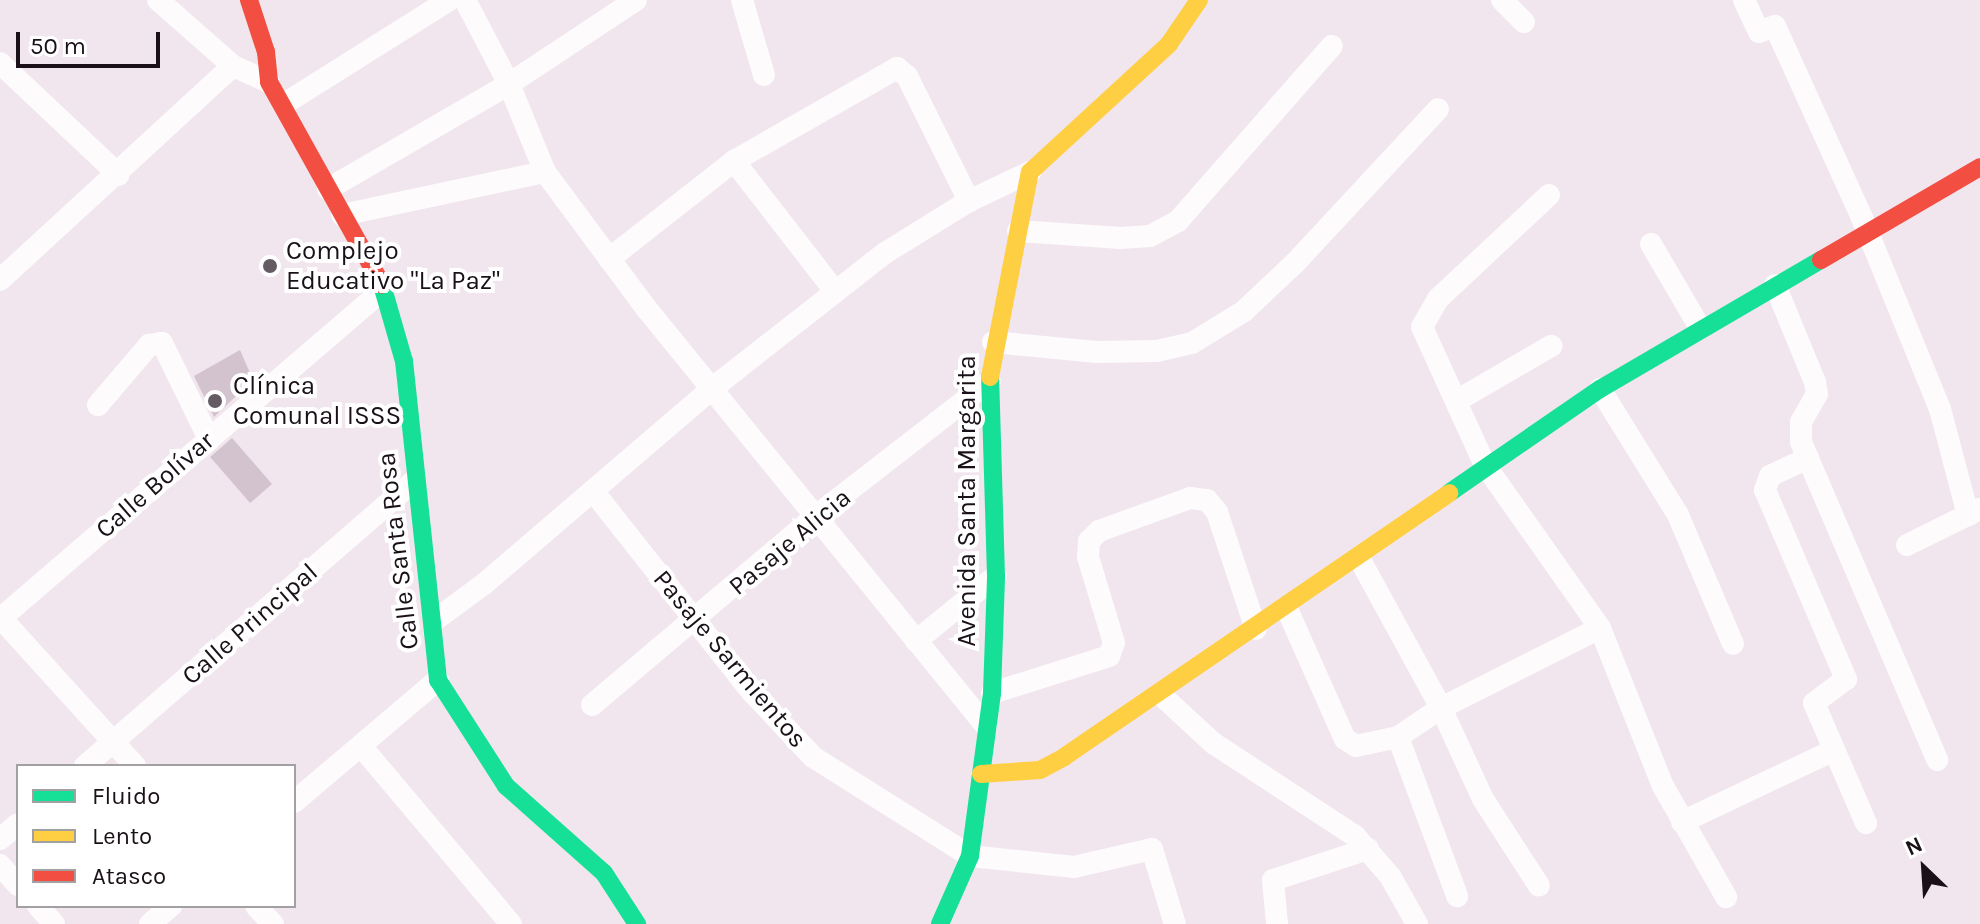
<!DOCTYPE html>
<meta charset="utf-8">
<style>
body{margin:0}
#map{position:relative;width:1980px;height:924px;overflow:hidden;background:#f1e5ee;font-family:Karla,sans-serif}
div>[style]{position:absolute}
.building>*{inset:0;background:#d2c3ce;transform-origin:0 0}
.street>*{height:22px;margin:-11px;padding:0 11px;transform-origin:11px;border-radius:11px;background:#fdfbfc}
.fast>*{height:18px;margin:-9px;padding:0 9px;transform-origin:9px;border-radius:9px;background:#16e098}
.slow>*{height:18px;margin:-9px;padding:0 9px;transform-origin:9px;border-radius:9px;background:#ffcf43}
.jam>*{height:18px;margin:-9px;padding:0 9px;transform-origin:9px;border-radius:9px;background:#f24e42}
.dots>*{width:22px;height:22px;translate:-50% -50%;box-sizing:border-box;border:4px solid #fff;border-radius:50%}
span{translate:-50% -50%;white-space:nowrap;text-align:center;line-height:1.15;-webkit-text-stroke:8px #fff;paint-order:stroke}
.poi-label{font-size:26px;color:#191117}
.left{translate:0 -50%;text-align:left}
.street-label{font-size:26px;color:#191117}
.legend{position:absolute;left:16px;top:764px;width:280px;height:144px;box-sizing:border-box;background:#fff;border:2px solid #a3a0a2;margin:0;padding:10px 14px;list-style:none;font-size:24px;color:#191117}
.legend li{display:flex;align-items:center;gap:16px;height:40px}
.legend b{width:40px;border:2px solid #a3a0a2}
.north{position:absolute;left:1884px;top:828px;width:80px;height:80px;-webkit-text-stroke:6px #fff;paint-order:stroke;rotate:335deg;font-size:22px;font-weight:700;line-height:32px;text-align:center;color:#191117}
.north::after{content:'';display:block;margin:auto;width:28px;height:36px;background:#191117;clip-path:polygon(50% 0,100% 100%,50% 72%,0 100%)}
.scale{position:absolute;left:16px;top:32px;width:144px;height:36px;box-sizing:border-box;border:4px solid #191117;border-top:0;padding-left:10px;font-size:24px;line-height:28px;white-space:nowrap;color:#191117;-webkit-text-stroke:6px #fff;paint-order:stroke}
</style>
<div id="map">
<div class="building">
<i style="clip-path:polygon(240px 350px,253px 380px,214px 417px,194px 376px)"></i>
<i style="left:232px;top:438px;width:61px;height:29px;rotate:49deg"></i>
</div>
<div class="street">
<i style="left:158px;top:0;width:100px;rotate:41.3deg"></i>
<i style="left:233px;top:66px;width:39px;rotate:24deg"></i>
<i style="left:465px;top:0;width:95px;rotate:62.4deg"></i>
<i style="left:509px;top:84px;width:95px;rotate:67.8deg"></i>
<i style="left:545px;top:172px;width:169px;rotate:53.4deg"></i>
<i style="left:646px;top:308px;width:539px;rotate:50.88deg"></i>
<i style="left:742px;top:0;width:78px;rotate:73.7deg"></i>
<i style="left:1502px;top:0;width:31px;rotate:45deg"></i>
<i style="left:1744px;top:0;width:35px;rotate:65deg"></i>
<i style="left:1759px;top:32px;width:17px;rotate:-21deg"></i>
<i style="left:1775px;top:26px;width:211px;rotate:65.6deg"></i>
<i style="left:1862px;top:218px;width:206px;rotate:67.8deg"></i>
<i style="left:1940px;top:409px;width:110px;rotate:75.2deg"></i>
<i style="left:0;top:63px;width:163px;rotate:43.3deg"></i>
<i style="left:284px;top:104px;width:195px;rotate:-32.2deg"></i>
<i style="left:734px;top:161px;width:165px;rotate:52.2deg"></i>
<i style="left:328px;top:189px;width:209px;rotate:-30.1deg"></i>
<i style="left:509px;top:84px;width:152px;rotate:-33.5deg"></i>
<i style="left:1549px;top:195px;width:152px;rotate:136.9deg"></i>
<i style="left:1438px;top:299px;width:32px;rotate:120deg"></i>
<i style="left:1422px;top:327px;width:152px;rotate:65.5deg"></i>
<i style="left:1485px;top:465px;width:199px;rotate:54.8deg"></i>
<i style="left:1600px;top:628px;width:170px;rotate:68.3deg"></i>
<i style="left:1663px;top:786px;width:128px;rotate:60.4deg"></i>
<i style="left:342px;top:215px;width:208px;rotate:-12deg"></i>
<i style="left:1018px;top:231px;width:103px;rotate:3.9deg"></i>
<i style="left:1121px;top:238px;width:29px;rotate:-4deg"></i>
<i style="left:1150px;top:236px;width:32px;rotate:-28deg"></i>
<i style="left:1178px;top:221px;width:233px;rotate:-48.7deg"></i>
<i style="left:1651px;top:244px;width:95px;rotate:59.7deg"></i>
<i style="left:609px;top:259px;width:159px;rotate:-38.1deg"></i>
<i style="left:734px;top:161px;width:188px;rotate:-29.7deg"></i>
<i style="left:897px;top:68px;width:13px;rotate:39deg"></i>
<i style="left:907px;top:76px;width:140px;rotate:63.6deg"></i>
<i style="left:0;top:280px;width:316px;rotate:-42.6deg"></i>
<i style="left:1775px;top:285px;width:105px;rotate:67.6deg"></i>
<i style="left:1815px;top:382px;width:12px;rotate:81deg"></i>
<i style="left:1817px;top:394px;width:32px;rotate:120deg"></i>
<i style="left:1801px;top:422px;width:20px;rotate:90deg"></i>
<i style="left:1801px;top:442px;width:346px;rotate:66.8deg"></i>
<i style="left:993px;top:342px;width:104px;rotate:5.5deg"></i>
<i style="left:1097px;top:352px;width:60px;rotate:-1deg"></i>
<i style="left:1157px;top:351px;width:36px;rotate:-13deg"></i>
<i style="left:1192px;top:343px;width:61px;rotate:-31.6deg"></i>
<i style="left:1244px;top:311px;width:70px;rotate:-43.3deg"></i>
<i style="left:1295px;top:263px;width:210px;rotate:-47.1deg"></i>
<i style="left:1600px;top:389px;width:148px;rotate:58.2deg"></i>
<i style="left:1678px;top:515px;width:140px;rotate:66.9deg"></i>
<i style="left:1458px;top:400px;width:108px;rotate:-30.1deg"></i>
<i style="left:98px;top:405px;width:79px;rotate:-49.6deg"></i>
<i style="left:149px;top:345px;width:13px;rotate:-9deg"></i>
<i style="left:162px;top:343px;width:107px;rotate:63.9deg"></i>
<i style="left:1808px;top:458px;width:42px;rotate:154.7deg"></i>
<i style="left:1770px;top:476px;width:15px;rotate:110deg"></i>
<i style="left:1765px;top:490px;width:206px;rotate:66.8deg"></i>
<i style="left:1846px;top:679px;width:40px;rotate:143deg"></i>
<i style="left:1814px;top:703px;width:131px;rotate:66.6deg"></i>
<i style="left:593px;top:491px;width:256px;rotate:51.7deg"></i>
<i style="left:752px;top:692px;width:89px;rotate:46.8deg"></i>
<i style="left:813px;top:757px;width:186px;rotate:32.2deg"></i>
<i style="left:970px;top:856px;width:105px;rotate:6deg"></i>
<i style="left:1074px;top:867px;width:80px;rotate:-13deg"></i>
<i style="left:1152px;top:849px;width:78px;rotate:73deg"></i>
<i style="left:1907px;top:545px;width:81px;rotate:-26.3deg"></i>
<i style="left:1359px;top:558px;width:171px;rotate:61.3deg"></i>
<i style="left:1441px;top:708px;width:100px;rotate:65.2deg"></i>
<i style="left:1483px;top:799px;width:103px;rotate:57.2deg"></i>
<i style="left:1287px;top:609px;width:142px;rotate:66deg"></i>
<i style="left:1345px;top:739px;width:13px;rotate:32deg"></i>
<i style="left:1356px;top:746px;width:43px;rotate:-12.1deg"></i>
<i style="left:1398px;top:737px;width:52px;rotate:-34deg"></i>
<i style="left:1441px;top:708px;width:178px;rotate:-26.7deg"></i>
<i style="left:0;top:617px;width:201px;rotate:47.8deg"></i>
<i style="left:0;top:619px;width:506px;rotate:-40.67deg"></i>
<i style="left:435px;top:620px;width:61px;rotate:-36.3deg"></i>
<i style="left:484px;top:584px;width:303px;rotate:-40.6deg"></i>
<i style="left:714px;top:387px;width:217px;rotate:-38.1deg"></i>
<i style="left:885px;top:253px;width:99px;rotate:-31.8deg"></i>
<i style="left:969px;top:201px;width:68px;rotate:-25.4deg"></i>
<i style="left:916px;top:641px;width:103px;rotate:-39.1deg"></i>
<i style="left:992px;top:693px;width:123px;rotate:-17.5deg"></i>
<i style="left:1109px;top:656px;width:14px;rotate:-69deg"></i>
<i style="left:1114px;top:643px;width:90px;rotate:-106.8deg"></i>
<i style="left:1088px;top:557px;width:16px;rotate:-86deg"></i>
<i style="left:1089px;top:541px;width:14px;rotate:-45deg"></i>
<i style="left:1099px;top:531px;width:97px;rotate:-19.9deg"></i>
<i style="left:1190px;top:498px;width:17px;rotate:7deg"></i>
<i style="left:1207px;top:500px;width:16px;rotate:50deg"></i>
<i style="left:1217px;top:512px;width:123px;rotate:71.6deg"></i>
<i style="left:1161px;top:695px;width:71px;rotate:42.7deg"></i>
<i style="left:1213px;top:743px;width:170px;rotate:33.2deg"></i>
<i style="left:1355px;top:836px;width:53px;rotate:48.8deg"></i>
<i style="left:1390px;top:876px;width:55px;rotate:60.6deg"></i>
<i style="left:592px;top:705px;width:293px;rotate:-40.2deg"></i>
<i style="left:816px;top:516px;width:220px;rotate:-37.8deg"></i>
<i style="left:1398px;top:737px;width:170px;rotate:69.6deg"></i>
<i style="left:361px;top:746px;width:233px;rotate:49.9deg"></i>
<i style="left:85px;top:766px;width:435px;rotate:-40.9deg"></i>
<i style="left:294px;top:802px;width:189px;rotate:-40.3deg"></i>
<i style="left:1682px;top:822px;width:168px;rotate:-25.3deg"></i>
<i style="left:0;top:839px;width:23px;rotate:-40deg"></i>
<i style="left:0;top:865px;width:27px;rotate:48deg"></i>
<i style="left:38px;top:906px;width:24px;rotate:48deg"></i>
<i style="left:256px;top:906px;width:25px;rotate:47deg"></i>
<i style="left:150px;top:924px;width:28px;rotate:-41deg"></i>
<i style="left:1277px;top:924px;width:44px;rotate:-95.2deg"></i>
<i style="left:1273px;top:880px;width:100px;rotate:-18.1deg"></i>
</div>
<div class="fast">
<i style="left:382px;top:285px;width:79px;rotate:73.9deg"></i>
<i style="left:404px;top:361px;width:321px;rotate:83.9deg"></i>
<i style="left:438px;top:680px;width:126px;rotate:57.3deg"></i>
<i style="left:506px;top:786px;width:131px;rotate:41.6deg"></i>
<i style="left:604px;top:873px;width:61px;rotate:57.1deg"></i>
<i style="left:1449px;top:493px;width:183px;rotate:-34.6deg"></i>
<i style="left:1600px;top:389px;width:256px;rotate:-30.3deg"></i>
<i style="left:940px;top:924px;width:74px;rotate:-66.2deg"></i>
<i style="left:970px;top:856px;width:164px;rotate:-82.3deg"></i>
<i style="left:992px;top:693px;width:117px;rotate:-88deg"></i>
<i style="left:996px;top:576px;width:199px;rotate:-91.7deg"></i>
</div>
<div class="slow">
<i style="left:990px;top:377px;width:209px;rotate:-79deg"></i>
<i style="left:1030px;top:172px;width:189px;rotate:-42.6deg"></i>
<i style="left:1169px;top:44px;width:53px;rotate:-55.7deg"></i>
<i style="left:981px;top:774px;width:59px;rotate:-3.9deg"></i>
<i style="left:1040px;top:770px;width:27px;rotate:-28deg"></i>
<i style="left:1064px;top:757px;width:467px;rotate:-34.4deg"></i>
</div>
<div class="jam">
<i style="left:249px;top:0;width:55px;rotate:71.9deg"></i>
<i style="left:266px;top:52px;width:30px;rotate:84deg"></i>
<i style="left:269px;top:82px;width:232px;rotate:60.9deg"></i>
<i style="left:1821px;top:260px;width:184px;rotate:-30.3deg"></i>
</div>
<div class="dots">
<i style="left:270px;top:266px;background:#655b62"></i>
<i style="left:215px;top:401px;background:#655b62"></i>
</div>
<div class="poi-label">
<span class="left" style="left:286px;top:266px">Complejo<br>Educativo "La Paz"</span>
<span class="left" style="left:233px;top:401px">Clínica<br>Comunal ISSS</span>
</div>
<div class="street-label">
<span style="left:155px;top:485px;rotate:-41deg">Calle Bolívar</span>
<span style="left:967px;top:501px;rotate:-90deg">Avenida Santa Margarita</span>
<span style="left:790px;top:542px;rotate:-40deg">Pasaje Alicia</span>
<span style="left:398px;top:551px;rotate:-97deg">Calle Santa Rosa</span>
<span style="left:250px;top:624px;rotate:-41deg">Calle Principal</span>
<span style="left:730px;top:659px;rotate:50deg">Pasaje Sarmientos</span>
</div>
<ul class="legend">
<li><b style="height:10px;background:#16e098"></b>Fluido</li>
<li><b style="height:10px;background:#ffcf43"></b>Lento</li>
<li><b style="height:10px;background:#f24e42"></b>Atasco</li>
</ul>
<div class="north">N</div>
<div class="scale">50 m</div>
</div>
